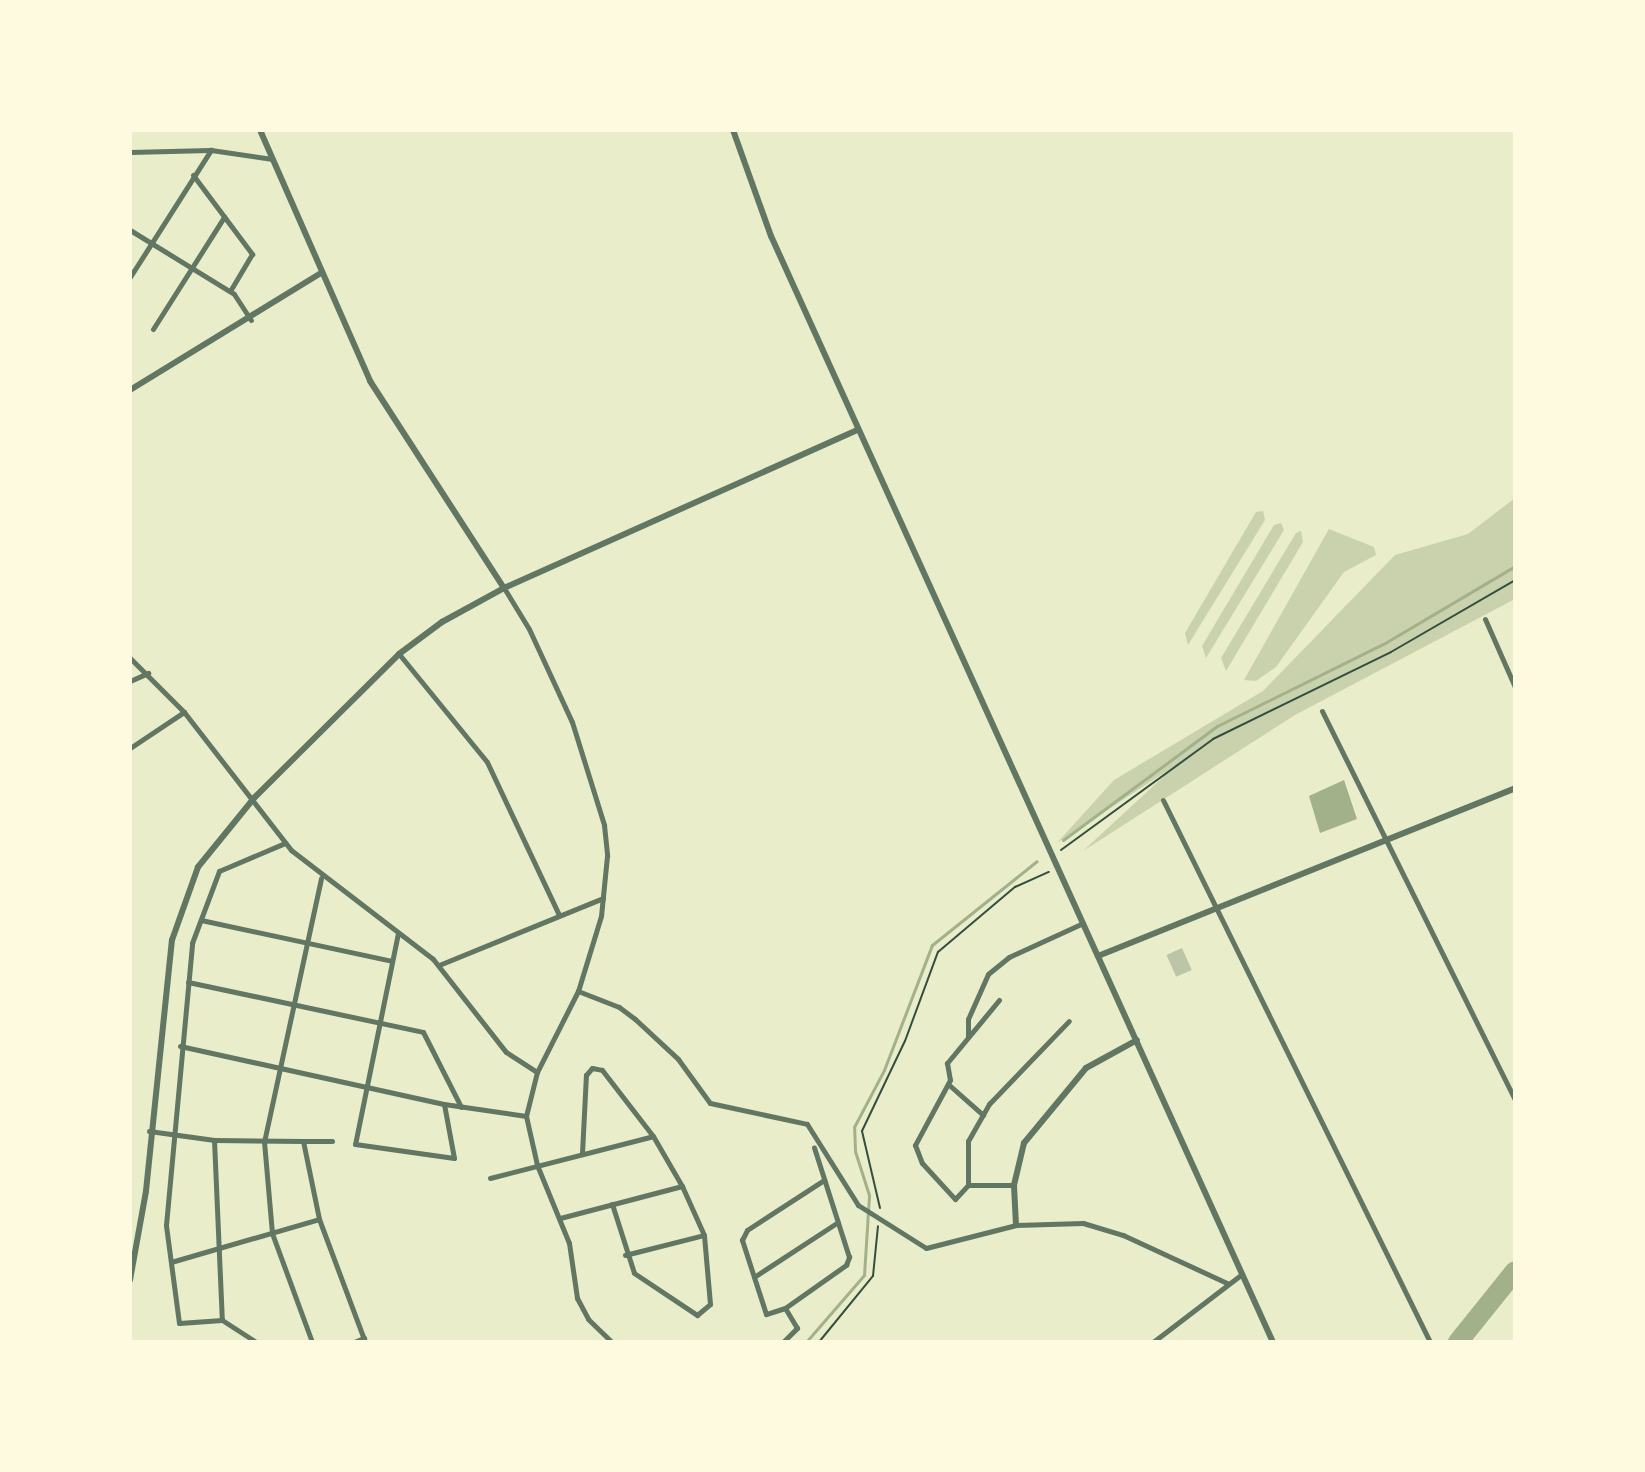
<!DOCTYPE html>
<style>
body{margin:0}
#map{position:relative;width:1645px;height:1472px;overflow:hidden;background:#e9edc9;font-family:Quicksand,sans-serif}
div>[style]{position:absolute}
.green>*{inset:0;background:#cad2ad}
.water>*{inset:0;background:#a3b18a}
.stream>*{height:3px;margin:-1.5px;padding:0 1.5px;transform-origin:1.5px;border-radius:1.5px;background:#a3b18a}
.river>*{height:20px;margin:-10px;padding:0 10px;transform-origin:10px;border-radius:10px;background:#a3b18a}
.building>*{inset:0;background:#bcc5a7;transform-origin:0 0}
.path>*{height:2px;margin:-1px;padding:0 1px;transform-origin:1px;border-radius:1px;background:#344e41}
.minor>*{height:5px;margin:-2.5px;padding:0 2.5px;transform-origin:2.5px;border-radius:2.5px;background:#617663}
.tertiary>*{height:6px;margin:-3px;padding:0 3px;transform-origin:3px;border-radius:3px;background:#617663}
span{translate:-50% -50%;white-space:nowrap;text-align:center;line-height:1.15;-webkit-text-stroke:8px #fefae0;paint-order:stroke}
.frame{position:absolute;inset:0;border:132px solid #fefae0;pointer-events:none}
</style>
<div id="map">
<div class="green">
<i style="clip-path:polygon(1515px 498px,1515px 599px,1295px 715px,1083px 851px,1176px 765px,1057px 843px,1114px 780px,1263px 691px,1395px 555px,1468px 534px)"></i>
<i style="clip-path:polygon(1263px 511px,1265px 520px,1188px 645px,1185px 633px,1256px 512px)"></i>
<i style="clip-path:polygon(1281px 523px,1284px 530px,1206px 658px,1202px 646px,1274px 525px)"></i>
<i style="clip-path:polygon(1329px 529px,1374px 547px,1376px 555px,1344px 572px,1276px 667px,1256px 681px,1244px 680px)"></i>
<i style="clip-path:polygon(1301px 531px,1303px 542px,1226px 671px,1221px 658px,1296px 533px)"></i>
</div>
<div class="water">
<i style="clip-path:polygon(1344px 780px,1357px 819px,1320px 833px,1309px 796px)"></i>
</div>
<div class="stream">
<i style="left:1063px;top:840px;width:192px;rotate:-36.5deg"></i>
<i style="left:1217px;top:726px;width:187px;rotate:-26.3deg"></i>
<i style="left:1385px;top:643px;width:151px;rotate:-30.6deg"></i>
<i style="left:806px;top:1342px;width:89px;rotate:-49.1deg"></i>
<i style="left:864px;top:1275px;width:80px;rotate:-86.4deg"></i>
<i style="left:869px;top:1195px;width:46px;rotate:-107.7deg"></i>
<i style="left:855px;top:1151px;width:24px;rotate:-92deg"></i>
<i style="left:854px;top:1127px;width:64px;rotate:-62.2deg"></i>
<i style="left:884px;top:1070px;width:134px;rotate:-69deg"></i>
<i style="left:932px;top:945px;width:134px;rotate:-38.7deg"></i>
</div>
<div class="river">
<i style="left:1458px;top:1342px;width:91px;rotate:-51.2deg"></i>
</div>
<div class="building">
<i style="left:1182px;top:948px;width:24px;height:17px;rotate:66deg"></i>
</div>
<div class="path">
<i style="left:1061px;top:850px;width:188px;rotate:-36.1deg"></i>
<i style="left:1213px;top:739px;width:198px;rotate:-26deg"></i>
<i style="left:1391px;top:652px;width:143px;rotate:-30.1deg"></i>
<i style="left:880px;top:1208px;width:79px;rotate:-103.2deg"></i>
<i style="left:862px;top:1131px;width:100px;rotate:-64.5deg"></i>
<i style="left:905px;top:1041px;width:95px;rotate:-69.7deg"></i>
<i style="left:938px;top:952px;width:101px;rotate:-40.2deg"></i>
<i style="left:1015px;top:887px;width:37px;rotate:-24deg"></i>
<i style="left:819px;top:1342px;width:85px;rotate:-50.7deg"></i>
<i style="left:873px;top:1276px;width:50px;rotate:-84.3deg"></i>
</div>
<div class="minor">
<i style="left:130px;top:152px;width:80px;rotate:-1.4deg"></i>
<i style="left:193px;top:175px;width:99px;rotate:53.2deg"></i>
<i style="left:252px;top:254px;width:43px;rotate:120.7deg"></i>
<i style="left:130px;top:230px;width:122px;rotate:31.6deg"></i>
<i style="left:234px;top:294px;width:31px;rotate:57deg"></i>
<i style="left:130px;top:277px;width:151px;rotate:-57.5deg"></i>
<i style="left:211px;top:150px;width:62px;rotate:8.4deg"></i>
<i style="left:153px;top:329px;width:133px;rotate:-57.6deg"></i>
<i style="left:504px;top:588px;width:48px;rotate:58.6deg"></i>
<i style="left:529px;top:629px;width:102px;rotate:65.2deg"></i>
<i style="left:572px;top:722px;width:108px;rotate:72.7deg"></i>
<i style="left:604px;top:825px;width:31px;rotate:84deg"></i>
<i style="left:607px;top:856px;width:60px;rotate:95.7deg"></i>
<i style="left:601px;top:916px;width:78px;rotate:107deg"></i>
<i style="left:578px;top:991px;width:91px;rotate:116.8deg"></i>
<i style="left:537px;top:1072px;width:45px;rotate:104deg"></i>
<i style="left:526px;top:1116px;width:50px;rotate:77.3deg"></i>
<i style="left:537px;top:1165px;width:84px;rotate:67.7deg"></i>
<i style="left:569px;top:1243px;width:56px;rotate:81.7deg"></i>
<i style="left:577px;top:1298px;width:24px;rotate:62deg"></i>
<i style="left:588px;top:1319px;width:33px;rotate:44deg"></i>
<i style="left:1485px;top:619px;width:74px;rotate:66.2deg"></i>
<i style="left:399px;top:654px;width:139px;rotate:50.8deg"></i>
<i style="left:487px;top:762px;width:169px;rotate:64.8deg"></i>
<i style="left:130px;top:658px;width:76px;rotate:45deg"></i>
<i style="left:184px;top:712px;width:175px;rotate:52.2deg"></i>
<i style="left:291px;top:850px;width:179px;rotate:37.5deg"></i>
<i style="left:433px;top:959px;width:118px;rotate:51.9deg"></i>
<i style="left:506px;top:1052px;width:37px;rotate:33deg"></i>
<i style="left:130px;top:681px;width:20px;rotate:-24deg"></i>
<i style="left:1322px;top:711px;width:434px;rotate:63.6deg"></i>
<i style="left:130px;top:748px;width:65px;rotate:-33.7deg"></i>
<i style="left:1163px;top:800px;width:604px;rotate:63.77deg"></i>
<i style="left:201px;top:920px;width:195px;rotate:12.1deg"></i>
<i style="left:398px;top:933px;width:215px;rotate:101.5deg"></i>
<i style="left:355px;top:1144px;width:100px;rotate:8deg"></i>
<i style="left:454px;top:1158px;width:55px;rotate:-100.5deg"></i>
<i style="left:439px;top:965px;width:177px;rotate:-22.2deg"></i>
<i style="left:188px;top:982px;width:240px;rotate:12deg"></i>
<i style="left:423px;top:1032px;width:84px;rotate:63.1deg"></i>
<i style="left:578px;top:991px;width:44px;rotate:21.3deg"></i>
<i style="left:619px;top:1007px;width:20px;rotate:37deg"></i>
<i style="left:635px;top:1019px;width:59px;rotate:42.9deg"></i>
<i style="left:678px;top:1059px;width:54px;rotate:54deg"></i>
<i style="left:710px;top:1103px;width:99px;rotate:12.2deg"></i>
<i style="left:807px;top:1124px;width:96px;rotate:57.8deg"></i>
<i style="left:858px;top:1205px;width:80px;rotate:32.3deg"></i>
<i style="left:926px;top:1248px;width:93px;rotate:-14.3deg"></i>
<i style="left:1016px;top:1225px;width:67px;rotate:-1.7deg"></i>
<i style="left:1083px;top:1223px;width:42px;rotate:16.7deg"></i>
<i style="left:1123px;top:1235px;width:115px;rotate:24.8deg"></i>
<i style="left:999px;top:1000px;width:82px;rotate:129.5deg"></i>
<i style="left:947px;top:1063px;width:17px;rotate:80deg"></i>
<i style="left:950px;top:1080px;width:74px;rotate:118.3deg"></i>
<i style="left:915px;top:1145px;width:19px;rotate:69deg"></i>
<i style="left:922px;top:1163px;width:49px;rotate:47.5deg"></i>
<i style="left:955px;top:1199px;width:19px;rotate:-47deg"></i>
<i style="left:968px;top:1185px;width:46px"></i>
<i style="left:968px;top:1036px;width:17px;rotate:-90deg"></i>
<i style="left:968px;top:1019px;width:49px;rotate:-66deg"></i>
<i style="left:988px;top:974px;width:27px;rotate:-39deg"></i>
<i style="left:1009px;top:957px;width:81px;rotate:-24.7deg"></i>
<i style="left:180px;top:1046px;width:270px;rotate:12.4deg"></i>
<i style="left:444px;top:1104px;width:83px;rotate:8.3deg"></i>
<i style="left:948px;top:1084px;width:47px;rotate:41.5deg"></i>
<i style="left:149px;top:1131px;width:66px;rotate:7.9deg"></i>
<i style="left:214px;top:1140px;width:89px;rotate:0.6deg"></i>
<i style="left:303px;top:1141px;width:80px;rotate:78.4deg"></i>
<i style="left:319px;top:1219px;width:131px;rotate:69.5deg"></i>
<i style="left:214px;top:1140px;width:180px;rotate:87.5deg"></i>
<i style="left:303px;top:1141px;width:29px"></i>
<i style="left:582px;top:1153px;width:78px;rotate:-87.1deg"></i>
<i style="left:586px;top:1075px;width:9px;rotate:-49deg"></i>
<i style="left:592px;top:1068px;width:10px;rotate:11deg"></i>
<i style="left:602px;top:1070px;width:83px;rotate:52.3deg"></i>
<i style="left:490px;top:1178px;width:168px;rotate:-14.4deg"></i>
<i style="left:653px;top:1136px;width:58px;rotate:59.9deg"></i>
<i style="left:682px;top:1186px;width:126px;rotate:165.3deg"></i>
<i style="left:968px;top:1185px;width:44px;rotate:-90deg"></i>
<i style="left:968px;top:1141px;width:43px;rotate:-60.4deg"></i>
<i style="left:989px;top:1104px;width:115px;rotate:-46.1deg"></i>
<i style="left:612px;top:1204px;width:72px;rotate:72.3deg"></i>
<i style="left:634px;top:1273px;width:76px;rotate:33.7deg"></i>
<i style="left:697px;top:1315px;width:17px;rotate:-40deg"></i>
<i style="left:710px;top:1304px;width:69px;rotate:-95deg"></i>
<i style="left:704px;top:1235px;width:54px;rotate:-114.2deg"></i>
<i style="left:625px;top:1255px;width:81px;rotate:-14.2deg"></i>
<i style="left:171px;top:1262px;width:154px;rotate:-16.2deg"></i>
<i style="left:754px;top:1277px;width:100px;rotate:-33.2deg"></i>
<i style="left:785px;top:1308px;width:75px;rotate:-35.2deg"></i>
<i style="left:846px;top:1265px;width:9px;rotate:-69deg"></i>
<i style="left:849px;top:1257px;width:115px;rotate:-107.7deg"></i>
<i style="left:256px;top:1342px;width:40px;rotate:-147.1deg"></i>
<i style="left:222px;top:1320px;width:43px;rotate:176deg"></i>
<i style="left:179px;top:1323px;width:99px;rotate:-97.6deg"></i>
<i style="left:166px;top:1225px;width:283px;rotate:-84.7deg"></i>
<i style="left:192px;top:943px;width:77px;rotate:-69.4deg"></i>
<i style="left:219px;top:871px;width:72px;rotate:-23deg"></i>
<i style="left:312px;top:1342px;width:116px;rotate:-110.2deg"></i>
<i style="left:272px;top:1233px;width:91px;rotate:-95deg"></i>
<i style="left:264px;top:1142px;width:270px;rotate:-77.8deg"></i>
<i style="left:354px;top:1342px;width:11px;rotate:-22deg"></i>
<i style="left:783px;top:1342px;width:20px;rotate:-45deg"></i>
<i style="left:797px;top:1328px;width:23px;rotate:-121deg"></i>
<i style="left:785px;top:1308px;width:20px;rotate:162deg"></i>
<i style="left:766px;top:1314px;width:78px;rotate:-108deg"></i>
<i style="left:742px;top:1240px;width:11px;rotate:-63deg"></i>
<i style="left:747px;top:1230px;width:92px;rotate:-33deg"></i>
<i style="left:1153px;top:1342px;width:112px;rotate:-37.4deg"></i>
</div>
<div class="tertiary">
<i style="left:260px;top:130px;width:274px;rotate:66.3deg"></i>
<i style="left:370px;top:381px;width:247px;rotate:57.1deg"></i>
<i style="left:733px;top:130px;width:113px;rotate:70.3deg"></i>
<i style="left:771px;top:236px;width:1215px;rotate:65.59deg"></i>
<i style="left:130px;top:390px;width:224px;rotate:-31.5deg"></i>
<i style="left:1098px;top:956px;width:450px;rotate:-21.9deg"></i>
<i style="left:1016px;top:1225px;width:40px;rotate:-92.9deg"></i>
<i style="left:1014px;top:1185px;width:43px;rotate:-76.6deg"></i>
<i style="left:1024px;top:1143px;width:97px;rotate:-50.4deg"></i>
<i style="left:1086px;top:1068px;width:58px;rotate:-28.8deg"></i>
<i style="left:130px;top:1280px;width:90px;rotate:-79.8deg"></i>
<i style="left:146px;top:1191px;width:252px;rotate:-84.1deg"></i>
<i style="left:172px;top:940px;width:77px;rotate:-70.4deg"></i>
<i style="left:198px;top:867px;width:89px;rotate:-50.9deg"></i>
<i style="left:254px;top:798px;width:204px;rotate:-44.8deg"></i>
<i style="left:399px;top:654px;width:54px;rotate:-36.7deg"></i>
<i style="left:442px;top:622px;width:71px;rotate:-28.7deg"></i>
<i style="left:504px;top:588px;width:387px;rotate:-24.1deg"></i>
</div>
<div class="frame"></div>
</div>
